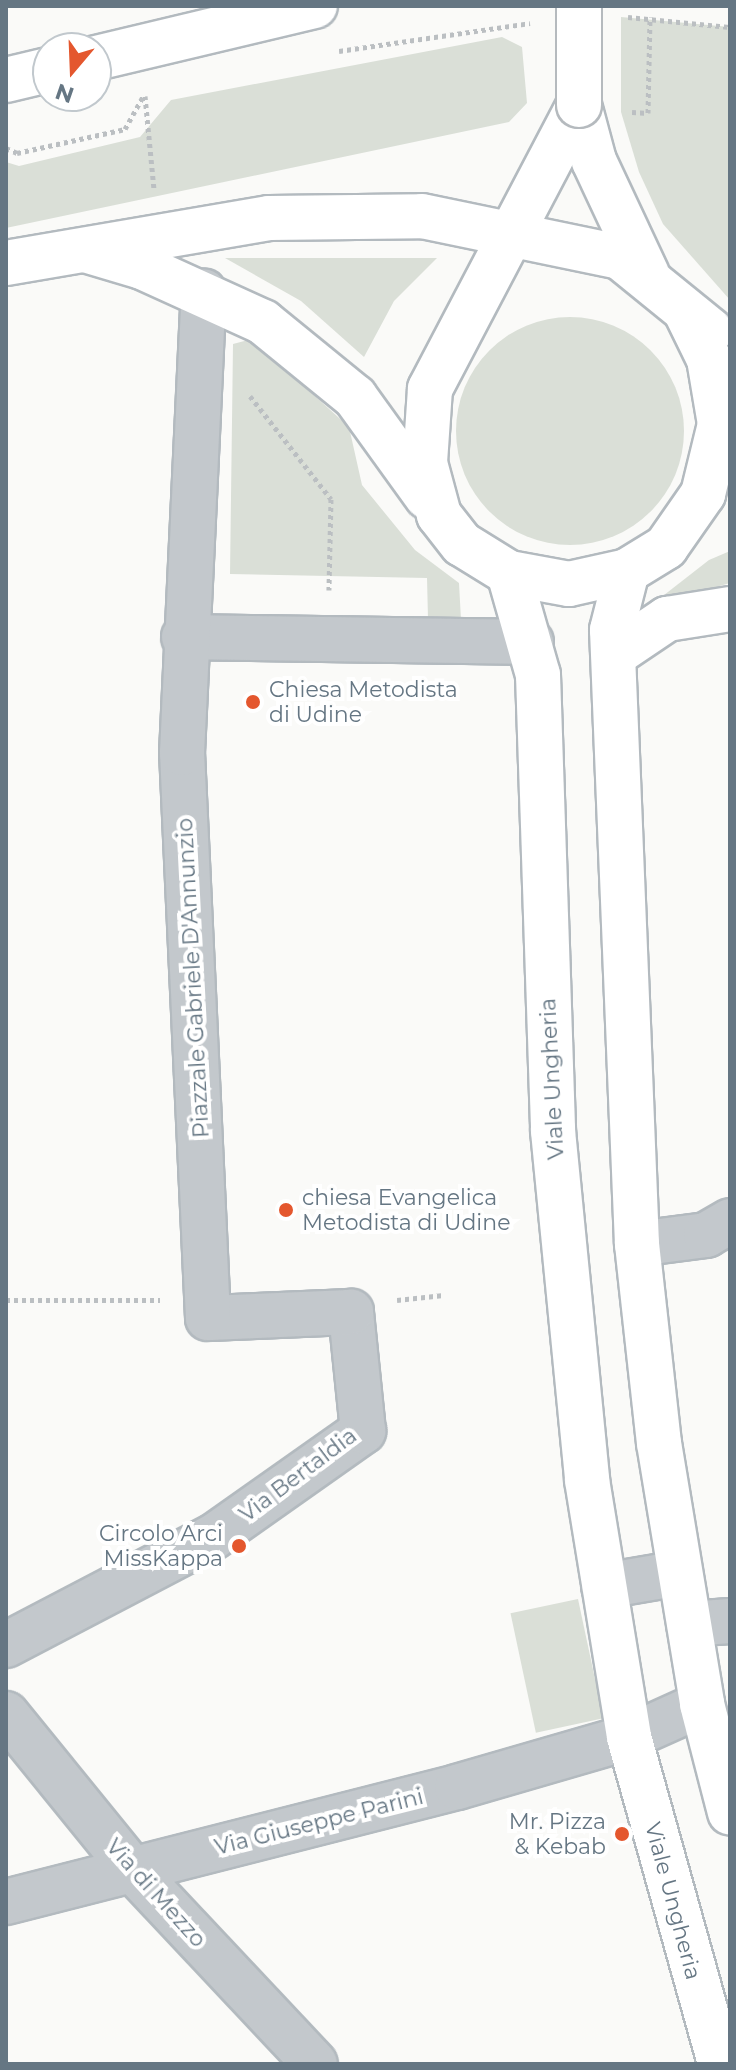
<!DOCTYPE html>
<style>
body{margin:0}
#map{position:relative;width:736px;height:2070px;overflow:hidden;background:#fafaf8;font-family:Montserrat,sans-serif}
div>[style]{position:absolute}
.green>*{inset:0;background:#dadfd7;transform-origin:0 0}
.round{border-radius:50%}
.path>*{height:5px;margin-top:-2.5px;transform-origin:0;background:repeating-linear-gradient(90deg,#bbbfc2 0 4px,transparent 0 8px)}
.roads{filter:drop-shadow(2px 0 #b3babf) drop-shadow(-2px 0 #b3babf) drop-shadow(0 2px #b3babf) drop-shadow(0 -2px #b3babf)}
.street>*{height:44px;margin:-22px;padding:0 22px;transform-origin:22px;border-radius:22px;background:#c3c8cc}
.secondary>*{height:44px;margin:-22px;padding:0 22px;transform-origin:22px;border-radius:22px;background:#fff}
.primary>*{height:44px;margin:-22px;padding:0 22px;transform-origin:22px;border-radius:22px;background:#fff}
.bridges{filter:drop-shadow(2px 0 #b5babe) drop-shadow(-2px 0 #b5babe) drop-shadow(0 2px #b5babe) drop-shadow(0 -2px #b5babe)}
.primary-bridge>*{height:44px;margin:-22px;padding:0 22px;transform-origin:22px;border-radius:22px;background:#fff}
.dots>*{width:22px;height:22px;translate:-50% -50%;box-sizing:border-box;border:4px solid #fff;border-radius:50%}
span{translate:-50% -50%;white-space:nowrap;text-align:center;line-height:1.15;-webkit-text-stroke:8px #fff;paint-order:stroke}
.poi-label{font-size:22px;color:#657683}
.left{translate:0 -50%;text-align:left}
.right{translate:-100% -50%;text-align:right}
.street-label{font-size:22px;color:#657683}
.frame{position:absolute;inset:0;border:8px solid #657683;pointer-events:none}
.north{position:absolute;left:32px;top:32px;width:80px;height:80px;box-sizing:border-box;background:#fff;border:2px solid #c1c8cd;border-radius:50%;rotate:199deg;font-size:22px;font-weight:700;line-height:32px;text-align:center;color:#657683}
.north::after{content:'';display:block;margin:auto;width:28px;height:36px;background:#e4572e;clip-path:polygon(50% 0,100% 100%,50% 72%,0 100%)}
</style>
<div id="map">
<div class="green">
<i style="clip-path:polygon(621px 17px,730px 27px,730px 300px,663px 224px,639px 172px,621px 112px)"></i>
<i style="clip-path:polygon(502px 37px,522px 47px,527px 103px,509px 122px,6px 228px,6px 162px,19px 166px,140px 137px,171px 100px)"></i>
<i style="clip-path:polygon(225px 258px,437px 258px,394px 301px,364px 357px,301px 301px)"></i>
<i class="round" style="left:456px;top:317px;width:228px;height:228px"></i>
<i style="clip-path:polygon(252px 339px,349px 427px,362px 485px,415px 550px,459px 583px,461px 620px,428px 619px,427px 578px,230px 574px,233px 344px)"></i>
<i style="clip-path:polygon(730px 551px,730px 583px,650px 606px,709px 560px)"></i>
<i style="left:578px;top:1599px;width:122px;height:69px;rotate:78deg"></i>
</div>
<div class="path">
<i style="left:628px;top:17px;width:102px;rotate:5.6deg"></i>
<i style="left:339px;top:51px;width:193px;rotate:-8.3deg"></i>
<i style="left:145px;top:96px;width:93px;rotate:84.5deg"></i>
<i style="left:632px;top:112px;width:16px;rotate:4deg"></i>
<i style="left:648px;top:113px;width:96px;rotate:-88.8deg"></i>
<i style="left:6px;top:148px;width:12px;rotate:24deg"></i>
<i style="left:17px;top:153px;width:111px;rotate:-12.5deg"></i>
<i style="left:125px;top:129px;width:37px;rotate:-61deg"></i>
<i style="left:250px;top:396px;width:131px;rotate:51.8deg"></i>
<i style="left:331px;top:499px;width:91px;rotate:91.3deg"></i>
<i style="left:6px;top:1300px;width:154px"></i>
<i style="left:397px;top:1300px;width:47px;rotate:-6.1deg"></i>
</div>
<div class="roads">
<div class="street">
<i style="left:184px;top:637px;width:347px;rotate:0.8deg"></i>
<i style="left:637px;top:1244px;width:70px;rotate:-7.4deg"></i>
<i style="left:706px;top:1235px;width:28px;rotate:-30deg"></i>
<i style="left:604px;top:1586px;width:77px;rotate:-9.7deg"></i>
<i style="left:689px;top:1624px;width:41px;rotate:-4.2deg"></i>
<i style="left:6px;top:1645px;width:233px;rotate:-27.6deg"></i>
<i style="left:213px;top:1537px;width:184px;rotate:-35.2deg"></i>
<i style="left:363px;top:1431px;width:120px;rotate:-95.8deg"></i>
<i style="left:351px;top:1312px;width:143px;rotate:177.6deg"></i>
<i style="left:208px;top:1318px;width:566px;rotate:-92.63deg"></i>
<i style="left:182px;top:753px;width:462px;rotate:-87.3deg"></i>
<i style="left:6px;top:1714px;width:200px;rotate:50.9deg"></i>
<i style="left:132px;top:1869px;width:267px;rotate:46.8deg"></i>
<i style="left:6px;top:1902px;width:465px;rotate:-14.3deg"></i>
<i style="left:457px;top:1787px;width:179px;rotate:-16.2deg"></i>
<i style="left:629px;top:1737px;width:80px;rotate:-24.3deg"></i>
</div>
<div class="secondary">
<i style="left:96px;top:58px;width:225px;rotate:-13.4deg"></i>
<i style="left:6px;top:80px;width:43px;rotate:-13.4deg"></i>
<i style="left:627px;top:571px;width:61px;rotate:104.3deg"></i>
<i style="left:612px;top:630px;width:615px;rotate:87.67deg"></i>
<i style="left:637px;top:1244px;width:200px;rotate:83.7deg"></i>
<i style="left:659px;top:1443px;width:265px;rotate:80.6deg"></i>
<i style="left:702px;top:1704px;width:112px;rotate:75.5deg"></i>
<i style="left:509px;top:573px;width:106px;rotate:74.1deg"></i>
<i style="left:538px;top:675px;width:456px;rotate:88.1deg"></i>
<i style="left:553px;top:1131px;width:351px;rotate:84.4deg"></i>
<i style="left:587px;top:1480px;width:260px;rotate:80.7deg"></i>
<i style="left:629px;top:1737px;width:339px;rotate:74.4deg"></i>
<i style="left:615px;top:654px;width:63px;rotate:-33.9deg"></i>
<i style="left:667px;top:619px;width:64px;rotate:-9deg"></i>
</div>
<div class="primary">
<i style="left:579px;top:105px;width:321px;rotate:117.7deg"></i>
<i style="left:430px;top:389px;width:74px;rotate:93.9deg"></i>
<i style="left:425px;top:463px;width:54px;rotate:74.9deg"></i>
<i style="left:439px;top:515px;width:37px;rotate:52deg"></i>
<i style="left:462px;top:544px;width:55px;rotate:31.7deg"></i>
<i style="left:509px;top:573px;width:61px;rotate:10.4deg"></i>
<i style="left:569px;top:584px;width:59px;rotate:-12.6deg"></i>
<i style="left:627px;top:571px;width:46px;rotate:-31.6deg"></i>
<i style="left:666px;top:547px;width:65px;rotate:-55.1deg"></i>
<i style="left:703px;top:494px;width:72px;rotate:-76.3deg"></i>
<i style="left:720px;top:424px;width:66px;rotate:-99.6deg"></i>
<i style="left:709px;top:359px;width:50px;rotate:-116.1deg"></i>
<i style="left:579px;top:105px;width:58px;rotate:75deg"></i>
<i style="left:594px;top:161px;width:125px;rotate:64.9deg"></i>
<i style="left:88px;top:251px;width:56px;rotate:16.5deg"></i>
<i style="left:142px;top:267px;width:133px;rotate:24.4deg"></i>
<i style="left:263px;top:322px;width:119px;rotate:39.2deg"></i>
<i style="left:355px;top:397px;width:123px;rotate:54.2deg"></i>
<i style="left:6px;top:263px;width:267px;rotate:-9.7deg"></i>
<i style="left:269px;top:218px;width:153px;rotate:-0.7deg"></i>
<i style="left:422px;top:216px;width:202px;rotate:11.7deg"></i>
<i style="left:620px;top:257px;width:117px;rotate:39.1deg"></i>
</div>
</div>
<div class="bridges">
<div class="primary-bridge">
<i style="left:579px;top:105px;width:99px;rotate:-90deg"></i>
</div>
</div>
<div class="dots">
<i style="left:253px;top:702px;background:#e4572e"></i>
<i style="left:286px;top:1210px;background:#e4572e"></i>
<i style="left:239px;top:1546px;background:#e4572e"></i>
<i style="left:622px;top:1834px;background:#e4572e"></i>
</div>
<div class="poi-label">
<span class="left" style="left:269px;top:702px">Chiesa Metodista<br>di Udine</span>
<span class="left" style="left:302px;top:1210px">chiesa Evangelica<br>Metodista di Udine</span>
<span class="right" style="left:223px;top:1546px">Circolo Arci<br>MissKappa</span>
<span class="right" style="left:606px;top:1834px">Mr. Pizza<br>&amp; Kebab</span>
</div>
<div class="street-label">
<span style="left:193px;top:978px;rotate:-93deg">Piazzale Gabriele D'Annunzio</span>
<span style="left:552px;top:1079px;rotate:-93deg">Viale Ungheria</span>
<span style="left:298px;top:1475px;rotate:-37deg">Via Bertaldia</span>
<span style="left:319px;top:1822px;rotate:-14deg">Via Giuseppe Parini</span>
<span style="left:156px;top:1893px;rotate:48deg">Via di Mezzo</span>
<span style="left:673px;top:1901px;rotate:75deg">Viale Ungheria</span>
</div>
<div class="frame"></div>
<div class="north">N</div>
</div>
